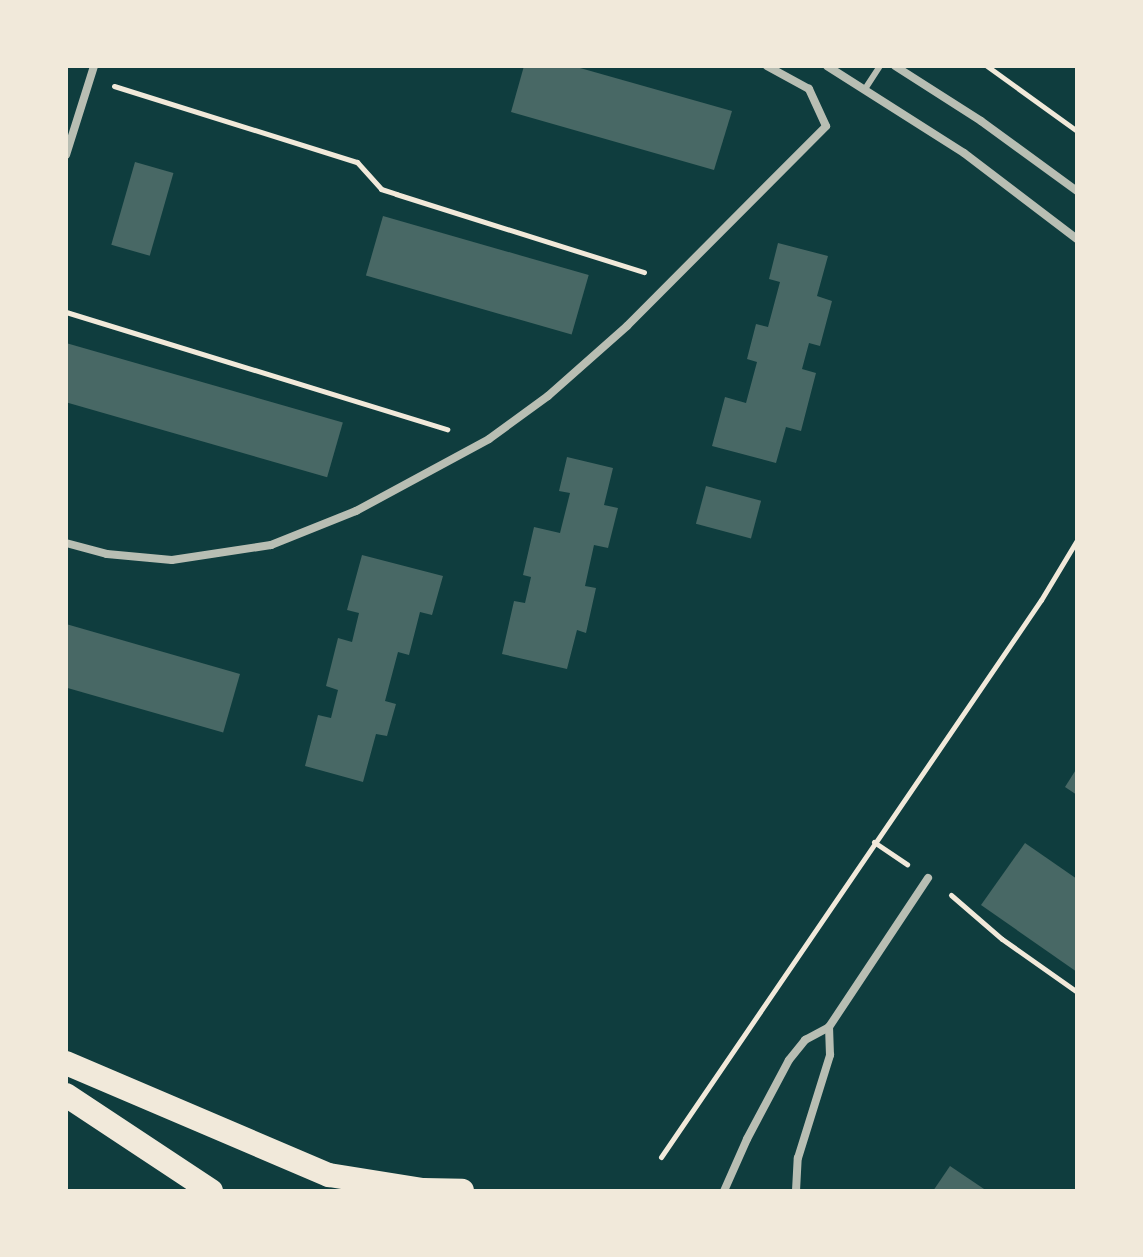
<!DOCTYPE html>
<style>
body{margin:0}
#map{position:relative;width:1143px;height:1257px;overflow:hidden;background:#0f3d3e;font-family:"PT Sans Narrow",sans-serif}
div>[style]{position:absolute}
.building>*{inset:0;background:#486865;transform-origin:0 0}
.path>*{height:5px;margin:-2.5px;padding:0 2.5px;transform-origin:2.5px;border-radius:2.5px;background:#f1e9da}
.service>*{height:6px;margin:-3px;padding:0 3px;transform-origin:3px;border-radius:3px;background:#b8beb3}
.minor>*{height:8px;margin:-4px;padding:0 4px;transform-origin:4px;border-radius:4px;background:#b8beb3}
.motorway>*{height:24px;margin:-12px;padding:0 12px;transform-origin:12px;border-radius:12px;background:#f1e9da}
span{translate:-50% -50%;white-space:nowrap;text-align:center;line-height:1.15;-webkit-text-stroke:8px #f1e9da;paint-order:stroke}
.frame{position:absolute;inset:0;border:68px solid #f1e9da;pointer-events:none}
</style>
<div id="map">
<div class="building">
<i style="clip-path:polygon(524px 66px,573px 66px,732px 111px,714px 170px,511px 112px)"></i>
<i style="left:135px;top:162px;width:40px;height:86px;rotate:16deg"></i>
<i style="left:383px;top:216px;width:214px;height:62px;rotate:16deg"></i>
<i style="clip-path:polygon(778px 243px,828px 256px,817px 296px,832px 301px,820px 346px,809px 343px,802px 369px,816px 373px,801px 431px,786px 427px,776px 463px,712px 446px,725px 397px,746px 403px,757px 362px,747px 359px,756px 324px,768px 327px,780px 282px,769px 279px)"></i>
<i style="left:66px;top:343px;width:288px;height:57px;rotate:16deg"></i>
<i style="clip-path:polygon(567px 457px,613px 468px,604px 505px,618px 508px,608px 548px,594px 545px,585px 586px,596px 588px,586px 633px,577px 630px,567px 669px,502px 654px,514px 601px,525px 603px,531px 577px,523px 575px,534px 527px,560px 533px,570px 493px,559px 491px)"></i>
<i style="left:706px;top:486px;width:57px;height:39px;rotate:15deg"></i>
<i style="clip-path:polygon(362px 555px,443px 576px,432px 615px,420px 612px,409px 655px,398px 652px,385px 701px,396px 704px,387px 736px,376px 734px,363px 782px,305px 766px,318px 715px,331px 718px,338px 690px,326px 686px,338px 638px,352px 642px,359px 613px,347px 610px)"></i>
<i style="left:66px;top:624px;width:181px;height:61px;rotate:16deg"></i>
<i style="clip-path:polygon(1077px 768px,1077px 795px,1065px 787px)"></i>
<i style="clip-path:polygon(1025px 843px,1077px 879px,1077px 972px,981px 905px)"></i>
<i style="clip-path:polygon(950px 1166px,987px 1191px,933px 1191px)"></i>
</div>
<div class="path">
<i style="left:987px;top:66px;width:111px;rotate:35.8deg"></i>
<i style="left:114px;top:86px;width:255px;rotate:17.4deg"></i>
<i style="left:357px;top:162px;width:36px;rotate:48deg"></i>
<i style="left:381px;top:189px;width:16px;rotate:18deg"></i>
<i style="left:396px;top:194px;width:260px;rotate:17.5deg"></i>
<i style="left:66px;top:312px;width:399px;rotate:17.1deg"></i>
<i style="left:874px;top:842px;width:40px;rotate:34deg"></i>
<i style="left:951px;top:895px;width:67px;rotate:40.8deg"></i>
<i style="left:1002px;top:939px;width:92px;rotate:35.2deg"></i>
<i style="left:661px;top:1157px;width:674px;rotate:-55.7deg"></i>
<i style="left:1041px;top:600px;width:70px;rotate:-59deg"></i>
</div>
<div class="service">
<i style="left:865px;top:89px;width:27px;rotate:-57deg"></i>
</div>
<div class="minor">
<i style="left:827px;top:66px;width:162px;rotate:32.4deg"></i>
<i style="left:964px;top:153px;width:142px;rotate:37.3deg"></i>
<i style="left:895px;top:66px;width:102px;rotate:32.6deg"></i>
<i style="left:981px;top:121px;width:119px;rotate:36.1deg"></i>
<i style="left:66px;top:155px;width:93px;rotate:-72.5deg"></i>
<i style="left:66px;top:543px;width:42px;rotate:15deg"></i>
<i style="left:107px;top:554px;width:65px;rotate:5.3deg"></i>
<i style="left:172px;top:560px;width:100px;rotate:-8.6deg"></i>
<i style="left:271px;top:545px;width:92px;rotate:-21.8deg"></i>
<i style="left:356px;top:511px;width:151px;rotate:-28.4deg"></i>
<i style="left:489px;top:439px;width:73px;rotate:-36.1deg"></i>
<i style="left:548px;top:396px;width:106px;rotate:-41.5deg"></i>
<i style="left:627px;top:326px;width:282px;rotate:-45.1deg"></i>
<i style="left:826px;top:126px;width:41px;rotate:-114.7deg"></i>
<i style="left:809px;top:89px;width:48px;rotate:-151.3deg"></i>
<i style="left:724px;top:1191px;width:57px;rotate:-66.1deg"></i>
<i style="left:747px;top:1139px;width:89px;rotate:-62deg"></i>
<i style="left:789px;top:1060px;width:26px;rotate:-51deg"></i>
<i style="left:805px;top:1040px;width:27px;rotate:-28deg"></i>
<i style="left:829px;top:1027px;width:179px;rotate:-56.4deg"></i>
<i style="left:796px;top:1191px;width:33px;rotate:-87deg"></i>
<i style="left:798px;top:1158px;width:108px;rotate:-72.7deg"></i>
<i style="left:830px;top:1055px;width:28px;rotate:-92deg"></i>
</div>
<div class="motorway">
<i style="left:66px;top:1063px;width:286px;rotate:23.1deg"></i>
<i style="left:329px;top:1175px;width:95px;rotate:9.1deg"></i>
<i style="left:423px;top:1190px;width:39px;rotate:1deg"></i>
<i style="left:66px;top:1095px;width:174px;rotate:33.5deg"></i>
</div>
<div class="frame"></div>
</div>
